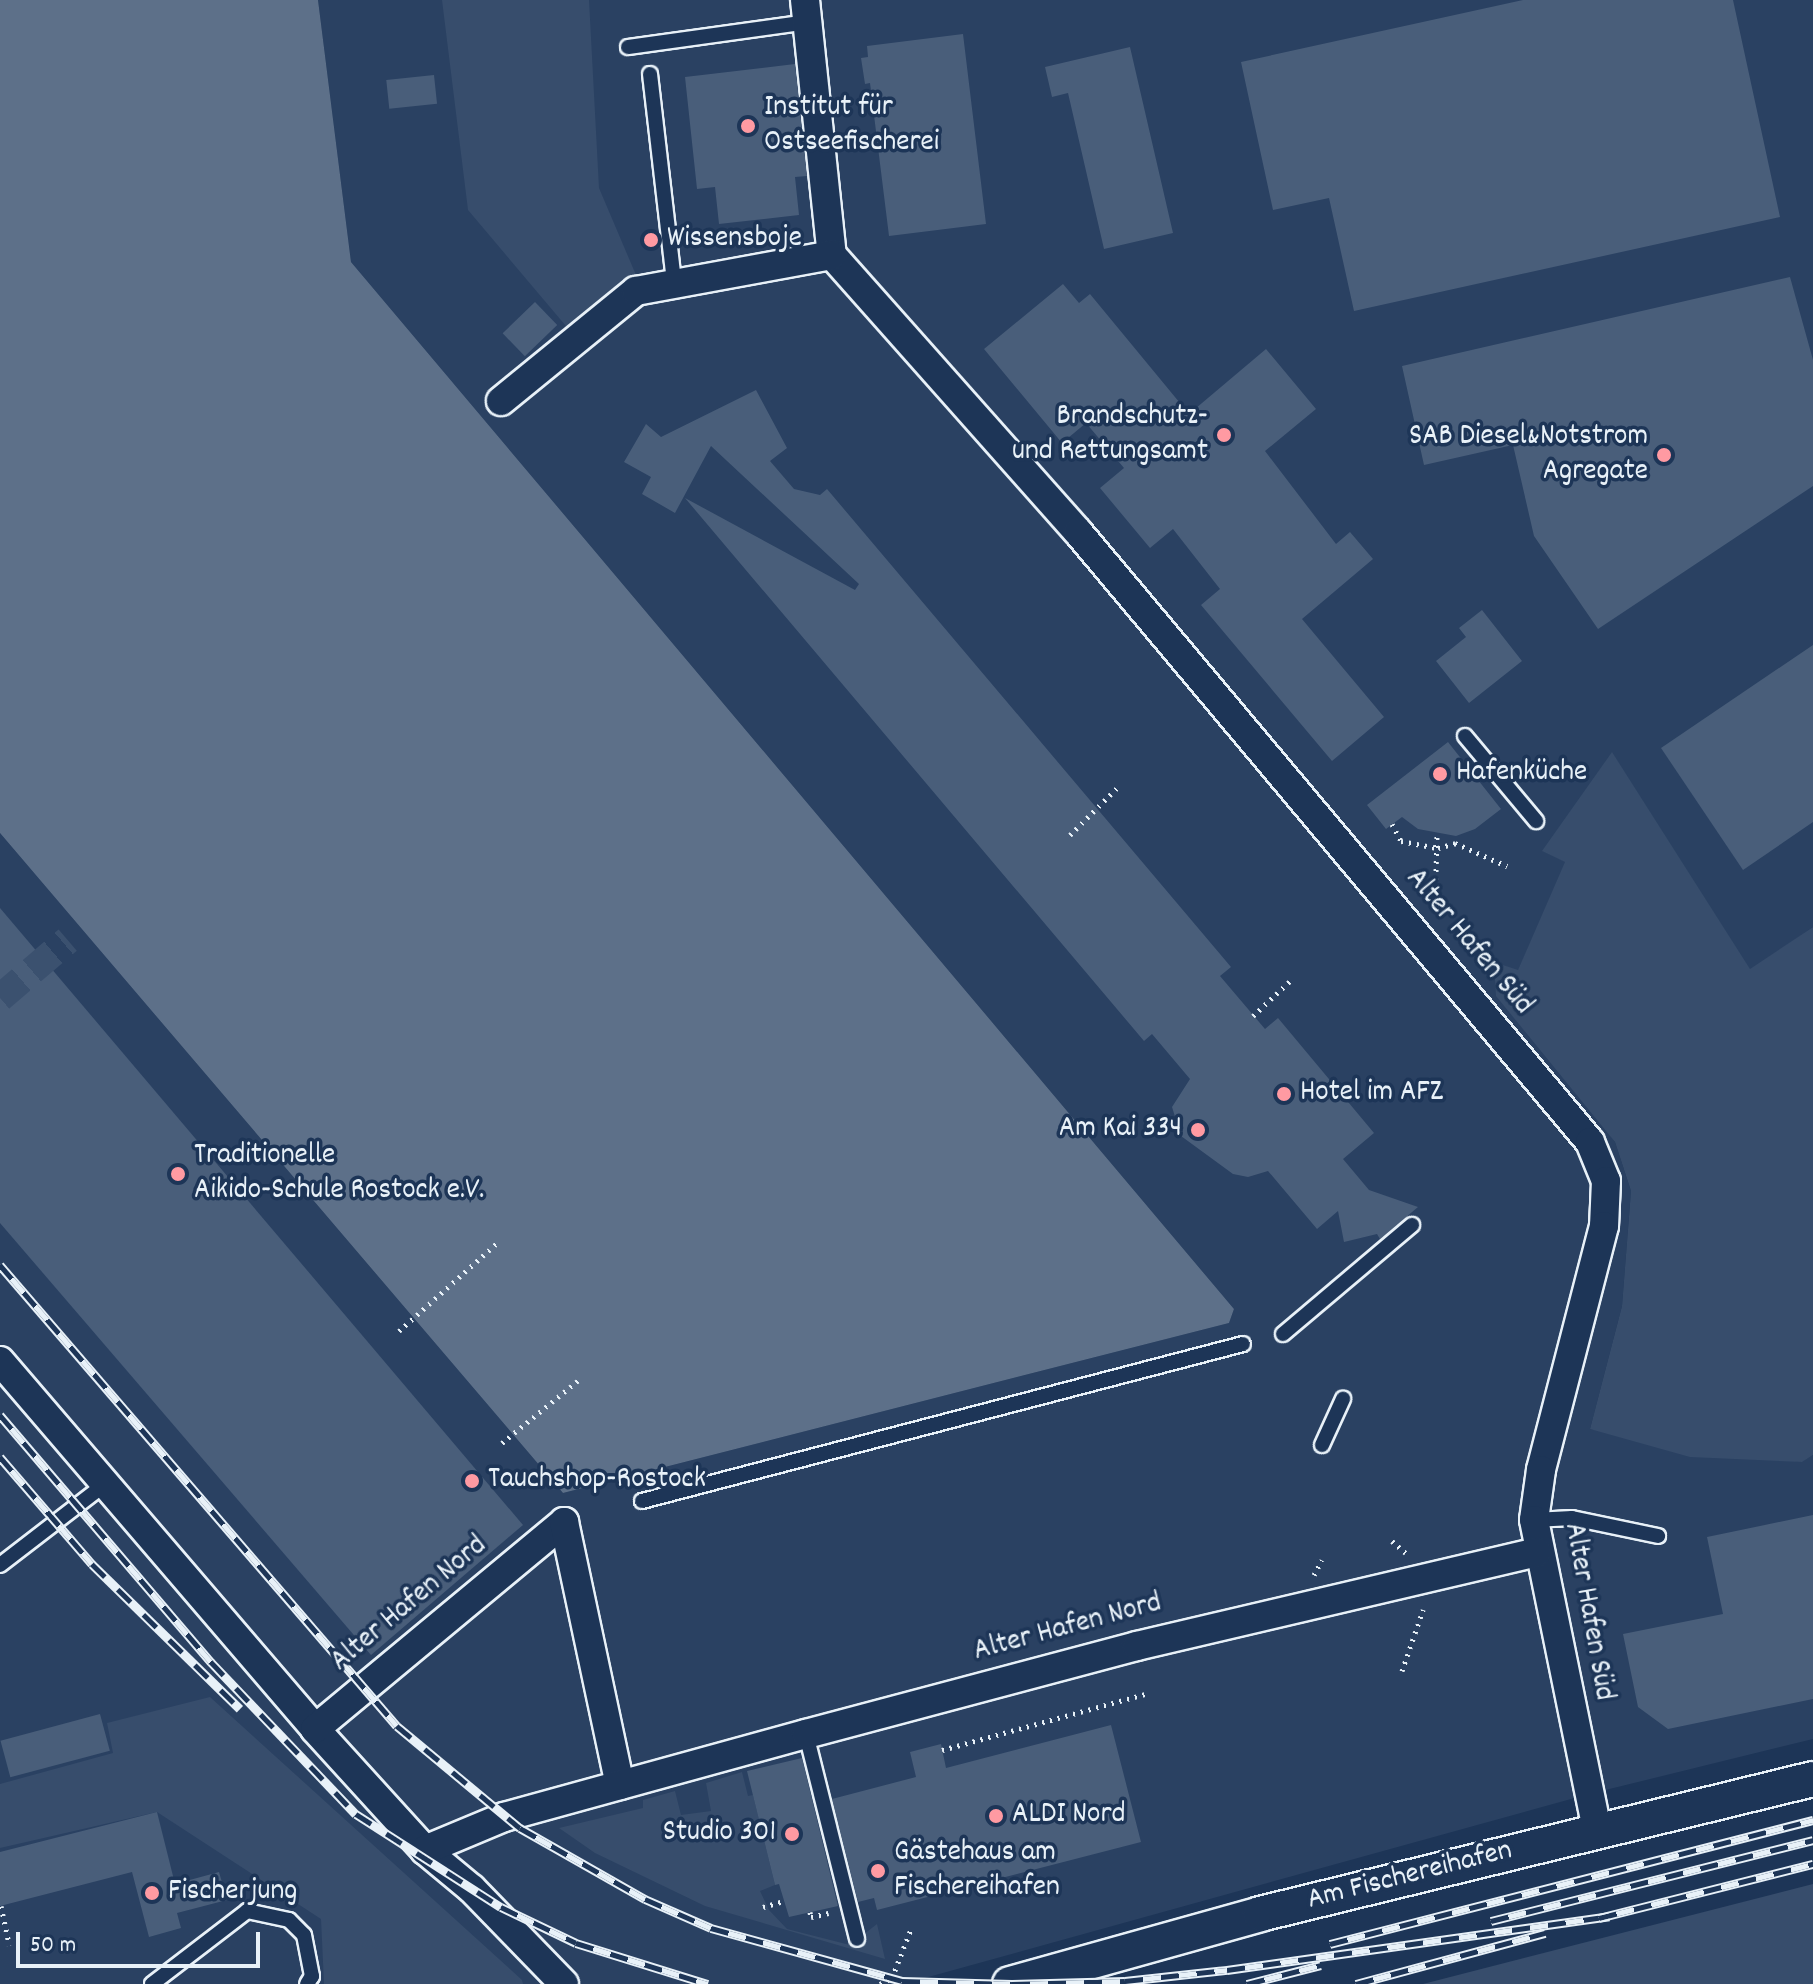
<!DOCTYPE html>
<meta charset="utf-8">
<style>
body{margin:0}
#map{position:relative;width:1813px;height:1984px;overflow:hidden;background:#1d3557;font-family:Dekko,sans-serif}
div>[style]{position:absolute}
.built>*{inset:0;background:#2a4162}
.green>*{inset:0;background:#374d6c}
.water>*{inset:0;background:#5d7089}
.building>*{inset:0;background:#495e7a;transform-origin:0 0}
.minor-tunnel>*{height:28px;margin-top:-14px;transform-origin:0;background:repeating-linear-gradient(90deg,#3b516f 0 28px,transparent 0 42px)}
.path>*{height:5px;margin-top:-2.5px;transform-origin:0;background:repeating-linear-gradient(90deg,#e8f1f8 0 2px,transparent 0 8px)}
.roads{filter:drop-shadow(2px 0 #e8f1f8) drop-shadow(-2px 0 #e8f1f8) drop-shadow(0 2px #e8f1f8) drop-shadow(0 -2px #e8f1f8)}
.service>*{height:14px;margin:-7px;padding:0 7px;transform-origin:7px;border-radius:7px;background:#1d3557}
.minor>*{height:28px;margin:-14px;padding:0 14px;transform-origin:14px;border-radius:14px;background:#1d3557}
.tertiary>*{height:34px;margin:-17px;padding:0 17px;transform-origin:17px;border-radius:17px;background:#1d3557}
.rail>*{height:9px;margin-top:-4.5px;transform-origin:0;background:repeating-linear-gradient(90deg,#1d3557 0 18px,#e8f1f8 0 36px);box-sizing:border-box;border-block:2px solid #e8f1f8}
.dots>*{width:22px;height:22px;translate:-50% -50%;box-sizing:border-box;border:4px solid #1d3557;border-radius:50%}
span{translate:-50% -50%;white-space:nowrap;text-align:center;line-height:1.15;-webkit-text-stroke:7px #1d3557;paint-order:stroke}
.poi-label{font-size:30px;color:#e8f1f8}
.left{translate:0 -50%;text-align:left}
.right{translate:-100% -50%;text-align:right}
.street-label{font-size:30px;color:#e8f1f8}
.scale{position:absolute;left:16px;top:1932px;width:244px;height:36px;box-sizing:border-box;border:4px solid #e8f1f8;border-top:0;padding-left:10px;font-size:24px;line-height:28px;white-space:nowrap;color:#e8f1f8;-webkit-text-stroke:6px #1d3557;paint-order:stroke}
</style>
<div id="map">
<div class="built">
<i style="clip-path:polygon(318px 0,1813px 0,1813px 927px,1750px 970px,1612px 753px,1543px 851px,1566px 862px,1518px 971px,1494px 962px,1615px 1142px,1631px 1191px,1622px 1306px,1590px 1429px,1801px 1462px,1813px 1455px,1813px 1739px,1589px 1794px,903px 1984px,0 1984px,0 833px,563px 1493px,1229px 1323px,1234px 1309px,351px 262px)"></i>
</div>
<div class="green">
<i style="clip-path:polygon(442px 0,589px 0,599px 188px,636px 275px,571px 332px,468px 210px)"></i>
<i style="clip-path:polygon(1612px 752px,1750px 969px,1813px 927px,1813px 1455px,1802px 1462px,1690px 1457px,1590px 1429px,1622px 1306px,1631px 1191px,1615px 1142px,1496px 996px,1494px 962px,1518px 970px,1565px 862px,1542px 851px)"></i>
<i style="clip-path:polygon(210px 1697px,522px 1980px,523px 1984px,324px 1984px,321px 1919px,157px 1812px,0 1848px,0 1784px,113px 1753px,107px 1723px)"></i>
<i style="clip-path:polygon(742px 1772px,748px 1796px,753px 1795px,775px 1885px,760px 1891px,769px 1910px,787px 1929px,850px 1945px,877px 1924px,885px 1959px,705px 1906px,595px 1853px,559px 1828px,643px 1808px,643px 1800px,675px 1791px,681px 1815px,711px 1811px,706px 1783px)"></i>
<i style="clip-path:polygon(1813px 1884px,1813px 1984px,1423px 1984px)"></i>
</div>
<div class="water">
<i style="clip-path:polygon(0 0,318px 0,351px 262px,1234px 1309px,1229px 1323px,563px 1493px,0 833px)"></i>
</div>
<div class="building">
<i style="clip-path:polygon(1523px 0,1733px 0,1780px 217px,1354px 311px,1329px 198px,1273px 210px,1241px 62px)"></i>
<i style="clip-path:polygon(963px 34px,986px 224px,889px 236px,870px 83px,865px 84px,861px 58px,868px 57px,867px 46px)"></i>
<i style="clip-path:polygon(1130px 47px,1173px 233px,1104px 249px,1068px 93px,1052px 97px,1045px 67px)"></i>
<i style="clip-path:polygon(795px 64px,807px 176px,795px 177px,799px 215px,719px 224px,715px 187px,697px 189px,685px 77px)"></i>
<i style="left:434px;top:75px;width:29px;height:48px;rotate:84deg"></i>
<i style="clip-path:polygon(1790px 277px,1813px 360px,1813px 486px,1598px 629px,1534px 536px,1513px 445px,1424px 465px,1402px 366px)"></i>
<i style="clip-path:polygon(1063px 284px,1079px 303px,1090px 294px,1189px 414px,1266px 349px,1316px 409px,1265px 451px,1336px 544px,1350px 532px,1373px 559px,1302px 619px,1384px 717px,1332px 761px,1201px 605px,1220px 589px,1173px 529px,1150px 548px,1100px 488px,1124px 468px,1086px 423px,1062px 443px,984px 349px)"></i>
<i style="left:535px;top:302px;width:32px;height:45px;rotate:46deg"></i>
<i style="clip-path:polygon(756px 390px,787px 448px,770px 461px,794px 489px,820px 495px,827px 489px,1231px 967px,1220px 976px,1265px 1029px,1278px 1018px,1374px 1133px,1343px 1159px,1369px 1190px,1418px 1207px,1380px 1239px,1377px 1234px,1344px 1242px,1338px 1211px,1317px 1229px,1268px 1171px,1248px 1177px,1233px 1174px,1181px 1136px,1172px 1107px,1190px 1079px,1152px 1034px,1144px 1041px,685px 498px,855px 590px,859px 584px,711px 446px,675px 513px,642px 494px,651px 477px,624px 462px,646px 424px,661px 437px)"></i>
<i style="clip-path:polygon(1482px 610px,1522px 661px,1469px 703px,1436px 661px,1466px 637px,1459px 628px)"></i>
<i style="clip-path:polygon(1813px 645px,1813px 822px,1743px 870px,1661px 748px)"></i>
<i style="clip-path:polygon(1448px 742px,1501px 809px,1475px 829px,1456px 836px,1418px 829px,1402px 817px,1386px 829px,1367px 805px)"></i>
<i style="clip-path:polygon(0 908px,523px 1525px,371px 1655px,0 1223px)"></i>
<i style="clip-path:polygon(1813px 1515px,1813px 1699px,1668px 1729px,1638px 1707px,1623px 1634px,1723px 1614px,1707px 1537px)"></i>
<i style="left:100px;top:1714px;width:38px;height:103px;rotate:75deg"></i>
<i style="clip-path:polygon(1111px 1725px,1141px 1842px,877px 1910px,874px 1898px,858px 1902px,832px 1799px,916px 1777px,910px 1752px,941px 1744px,946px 1768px)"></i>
<i style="clip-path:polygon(802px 1758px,838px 1906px,789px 1917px,779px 1884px,775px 1885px,747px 1771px)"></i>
<i style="clip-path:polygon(157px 1812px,175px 1884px,219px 1872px,227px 1900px,177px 1913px,181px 1928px,149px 1937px,132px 1872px,0 1906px,0 1852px)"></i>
</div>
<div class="minor-tunnel">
<i style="left:0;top:998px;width:89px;rotate:-40.5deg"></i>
</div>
<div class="path">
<i style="left:1392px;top:824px;width:19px;rotate:62deg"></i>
<i style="left:1401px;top:841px;width:38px;rotate:11deg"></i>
<i style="left:1438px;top:848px;width:18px;rotate:-16deg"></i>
<i style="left:1455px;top:843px;width:57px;rotate:23.9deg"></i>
<i style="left:1070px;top:835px;width:71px;rotate:-45deg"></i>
<i style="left:1435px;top:911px;width:75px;rotate:-88.5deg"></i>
<i style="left:1253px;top:1016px;width:51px;rotate:-43.4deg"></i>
<i style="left:399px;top:1331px;width:132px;rotate:-41.9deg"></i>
<i style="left:502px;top:1443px;width:101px;rotate:-39.4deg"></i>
<i style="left:1392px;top:1541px;width:18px;rotate:41deg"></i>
<i style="left:1314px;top:1575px;width:17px;rotate:-62deg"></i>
<i style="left:1402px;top:1671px;width:65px;rotate:-71deg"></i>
<i style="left:942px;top:1750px;width:215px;rotate:-15.4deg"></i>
<i style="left:1px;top:1906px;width:40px;rotate:78deg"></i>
<i style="left:763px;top:1907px;width:22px;rotate:-16deg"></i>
<i style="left:810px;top:1912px;width:5px;rotate:79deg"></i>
<i style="left:811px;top:1917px;width:18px;rotate:-13deg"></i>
<i style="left:880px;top:1984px;width:13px;rotate:-27deg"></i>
<i style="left:892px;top:1978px;width:53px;rotate:-68.8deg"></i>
</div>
<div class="roads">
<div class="service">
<i style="left:628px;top:47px;width:182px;rotate:-7.9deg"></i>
<i style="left:650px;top:74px;width:210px;rotate:83.4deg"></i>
<i style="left:1465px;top:736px;width:111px;rotate:50.1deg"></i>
<i style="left:1283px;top:1334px;width:169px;rotate:-40.2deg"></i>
<i style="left:1322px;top:1445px;width:51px;rotate:-65.5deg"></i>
<i style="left:642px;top:1501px;width:621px;rotate:-14.64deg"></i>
<i style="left:1534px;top:1520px;width:38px;rotate:-3deg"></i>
<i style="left:1572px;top:1518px;width:88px;rotate:11.8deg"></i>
<i style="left:0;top:1565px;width:133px;rotate:-37.6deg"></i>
<i style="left:806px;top:1734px;width:211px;rotate:76deg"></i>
<i style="left:152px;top:1984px;width:120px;rotate:-37.5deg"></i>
<i style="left:247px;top:1911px;width:43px;rotate:12.1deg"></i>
<i style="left:289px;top:1920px;width:21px;rotate:45deg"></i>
<i style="left:304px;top:1935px;width:42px;rotate:79deg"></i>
<i style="left:312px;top:1976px;width:9px;rotate:122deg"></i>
</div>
<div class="minor">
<i style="left:805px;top:0;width:256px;rotate:84deg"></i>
<i style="left:832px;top:255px;width:370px;rotate:48.4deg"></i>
<i style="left:1078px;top:532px;width:796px;rotate:49.99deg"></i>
<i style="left:1590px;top:1142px;width:42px;rotate:67.7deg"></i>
<i style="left:1606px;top:1181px;width:45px;rotate:92.5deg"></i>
<i style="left:1604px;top:1226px;width:252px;rotate:104.5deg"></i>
<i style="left:1541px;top:1470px;width:50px;rotate:98deg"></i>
<i style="left:1534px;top:1520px;width:315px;rotate:78.5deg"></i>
<i style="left:501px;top:401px;width:174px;rotate:-39.2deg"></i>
<i style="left:636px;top:291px;width:199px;rotate:-10.4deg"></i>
<i style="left:0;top:1361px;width:484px;rotate:49.4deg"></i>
<i style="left:315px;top:1729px;width:164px;rotate:47.7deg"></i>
<i style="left:425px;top:1850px;width:61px;rotate:39.7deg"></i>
<i style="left:472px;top:1889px;width:132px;rotate:45.9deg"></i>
<i style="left:315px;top:1729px;width:324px;rotate:-39.7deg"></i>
<i style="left:564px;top:1522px;width:269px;rotate:78deg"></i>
<i style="left:425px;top:1850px;width:86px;rotate:-22.7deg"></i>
<i style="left:504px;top:1817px;width:313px;rotate:-15.4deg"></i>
<i style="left:806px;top:1734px;width:342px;rotate:-14.9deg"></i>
<i style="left:1137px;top:1646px;width:411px;rotate:-13.2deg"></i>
</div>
<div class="tertiary">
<i style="left:1010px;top:1984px;width:260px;rotate:-15.6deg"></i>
<i style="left:1260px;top:1914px;width:569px;rotate:-13.72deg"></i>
</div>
</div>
<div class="rail">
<i style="left:0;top:1265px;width:608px;rotate:49.27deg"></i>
<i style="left:397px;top:1726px;width:160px;rotate:39.7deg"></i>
<i style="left:520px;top:1828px;width:144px;rotate:29.6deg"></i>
<i style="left:645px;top:1899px;width:72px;rotate:23.7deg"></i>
<i style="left:711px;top:1928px;width:198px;rotate:15.5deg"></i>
<i style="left:902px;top:1981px;width:110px;rotate:1.6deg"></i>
<i style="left:1012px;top:1984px;width:113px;rotate:-1.5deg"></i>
<i style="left:1125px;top:1981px;width:103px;rotate:-6.2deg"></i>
<i style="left:1227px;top:1970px;width:386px;rotate:-8deg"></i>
<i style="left:0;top:1415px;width:325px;rotate:49.5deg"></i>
<i style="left:211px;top:1662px;width:210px;rotate:46.4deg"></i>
<i style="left:356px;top:1814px;width:172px;rotate:32.7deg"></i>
<i style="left:501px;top:1907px;width:83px;rotate:25.6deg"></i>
<i style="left:576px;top:1943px;width:138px;rotate:17.3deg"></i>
<i style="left:0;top:1457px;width:141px;rotate:49.3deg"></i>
<i style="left:92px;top:1564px;width:207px;rotate:44.4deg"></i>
<i style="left:1599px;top:1918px;width:221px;rotate:-14.2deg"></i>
<i style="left:1491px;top:1921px;width:332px;rotate:-14.1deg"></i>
<i style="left:1330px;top:1944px;width:499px;rotate:-14.4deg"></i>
<i style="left:1247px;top:1984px;width:76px;rotate:-14.4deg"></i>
<i style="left:1356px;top:1984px;width:196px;rotate:-15.1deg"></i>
</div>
<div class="dots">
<i style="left:748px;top:126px;background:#ff9aa2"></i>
<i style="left:651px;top:240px;background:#ff9aa2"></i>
<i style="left:1224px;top:435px;background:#ff9aa2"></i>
<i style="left:1664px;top:455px;background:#ff9aa2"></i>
<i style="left:1440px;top:774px;background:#ff9aa2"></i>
<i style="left:1284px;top:1094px;background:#ff9aa2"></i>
<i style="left:1198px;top:1130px;background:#ff9aa2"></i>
<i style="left:178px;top:1174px;background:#ff9aa2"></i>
<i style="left:472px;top:1481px;background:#ff9aa2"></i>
<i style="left:996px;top:1816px;background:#ff9aa2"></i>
<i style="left:792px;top:1834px;background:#ff9aa2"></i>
<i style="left:878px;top:1871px;background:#ff9aa2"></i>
<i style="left:152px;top:1893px;background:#ff9aa2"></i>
</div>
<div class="poi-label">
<span class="left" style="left:764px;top:126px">Institut für<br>Ostseefischerei</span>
<span class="left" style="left:667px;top:240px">Wissensboje</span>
<span class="right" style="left:1208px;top:435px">Brandschutz-<br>und Rettungsamt</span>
<span class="right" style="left:1648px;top:455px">SAB Diesel&amp;Notstrom<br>Agregate</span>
<span class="left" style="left:1456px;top:774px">Hafenküche</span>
<span class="left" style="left:1300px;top:1094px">Hotel im AFZ</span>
<span class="right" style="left:1182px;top:1130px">Am Kai 334</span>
<span class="left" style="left:194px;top:1174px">Traditionelle<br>Aikido-Schule Rostock e.V.</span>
<span class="left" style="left:488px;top:1481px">Tauchshop-Rostock</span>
<span class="left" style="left:1012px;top:1816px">ALDI Nord</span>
<span class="right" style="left:776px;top:1834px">Studio 301</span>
<span class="left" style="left:894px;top:1871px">Gästehaus am<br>Fischereihafen</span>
<span class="left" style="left:168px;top:1893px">Fischerjung</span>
</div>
<div class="street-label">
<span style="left:1468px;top:943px;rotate:50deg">Alter Hafen Süd</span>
<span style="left:410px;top:1605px;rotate:-40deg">Alter Hafen Nord</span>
<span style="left:1587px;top:1612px;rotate:80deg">Alter Hafen Süd</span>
<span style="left:1068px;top:1629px;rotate:-15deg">Alter Hafen Nord</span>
<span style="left:1410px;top:1877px;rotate:-14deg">Am Fischereihafen</span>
</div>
<div class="scale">50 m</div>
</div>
